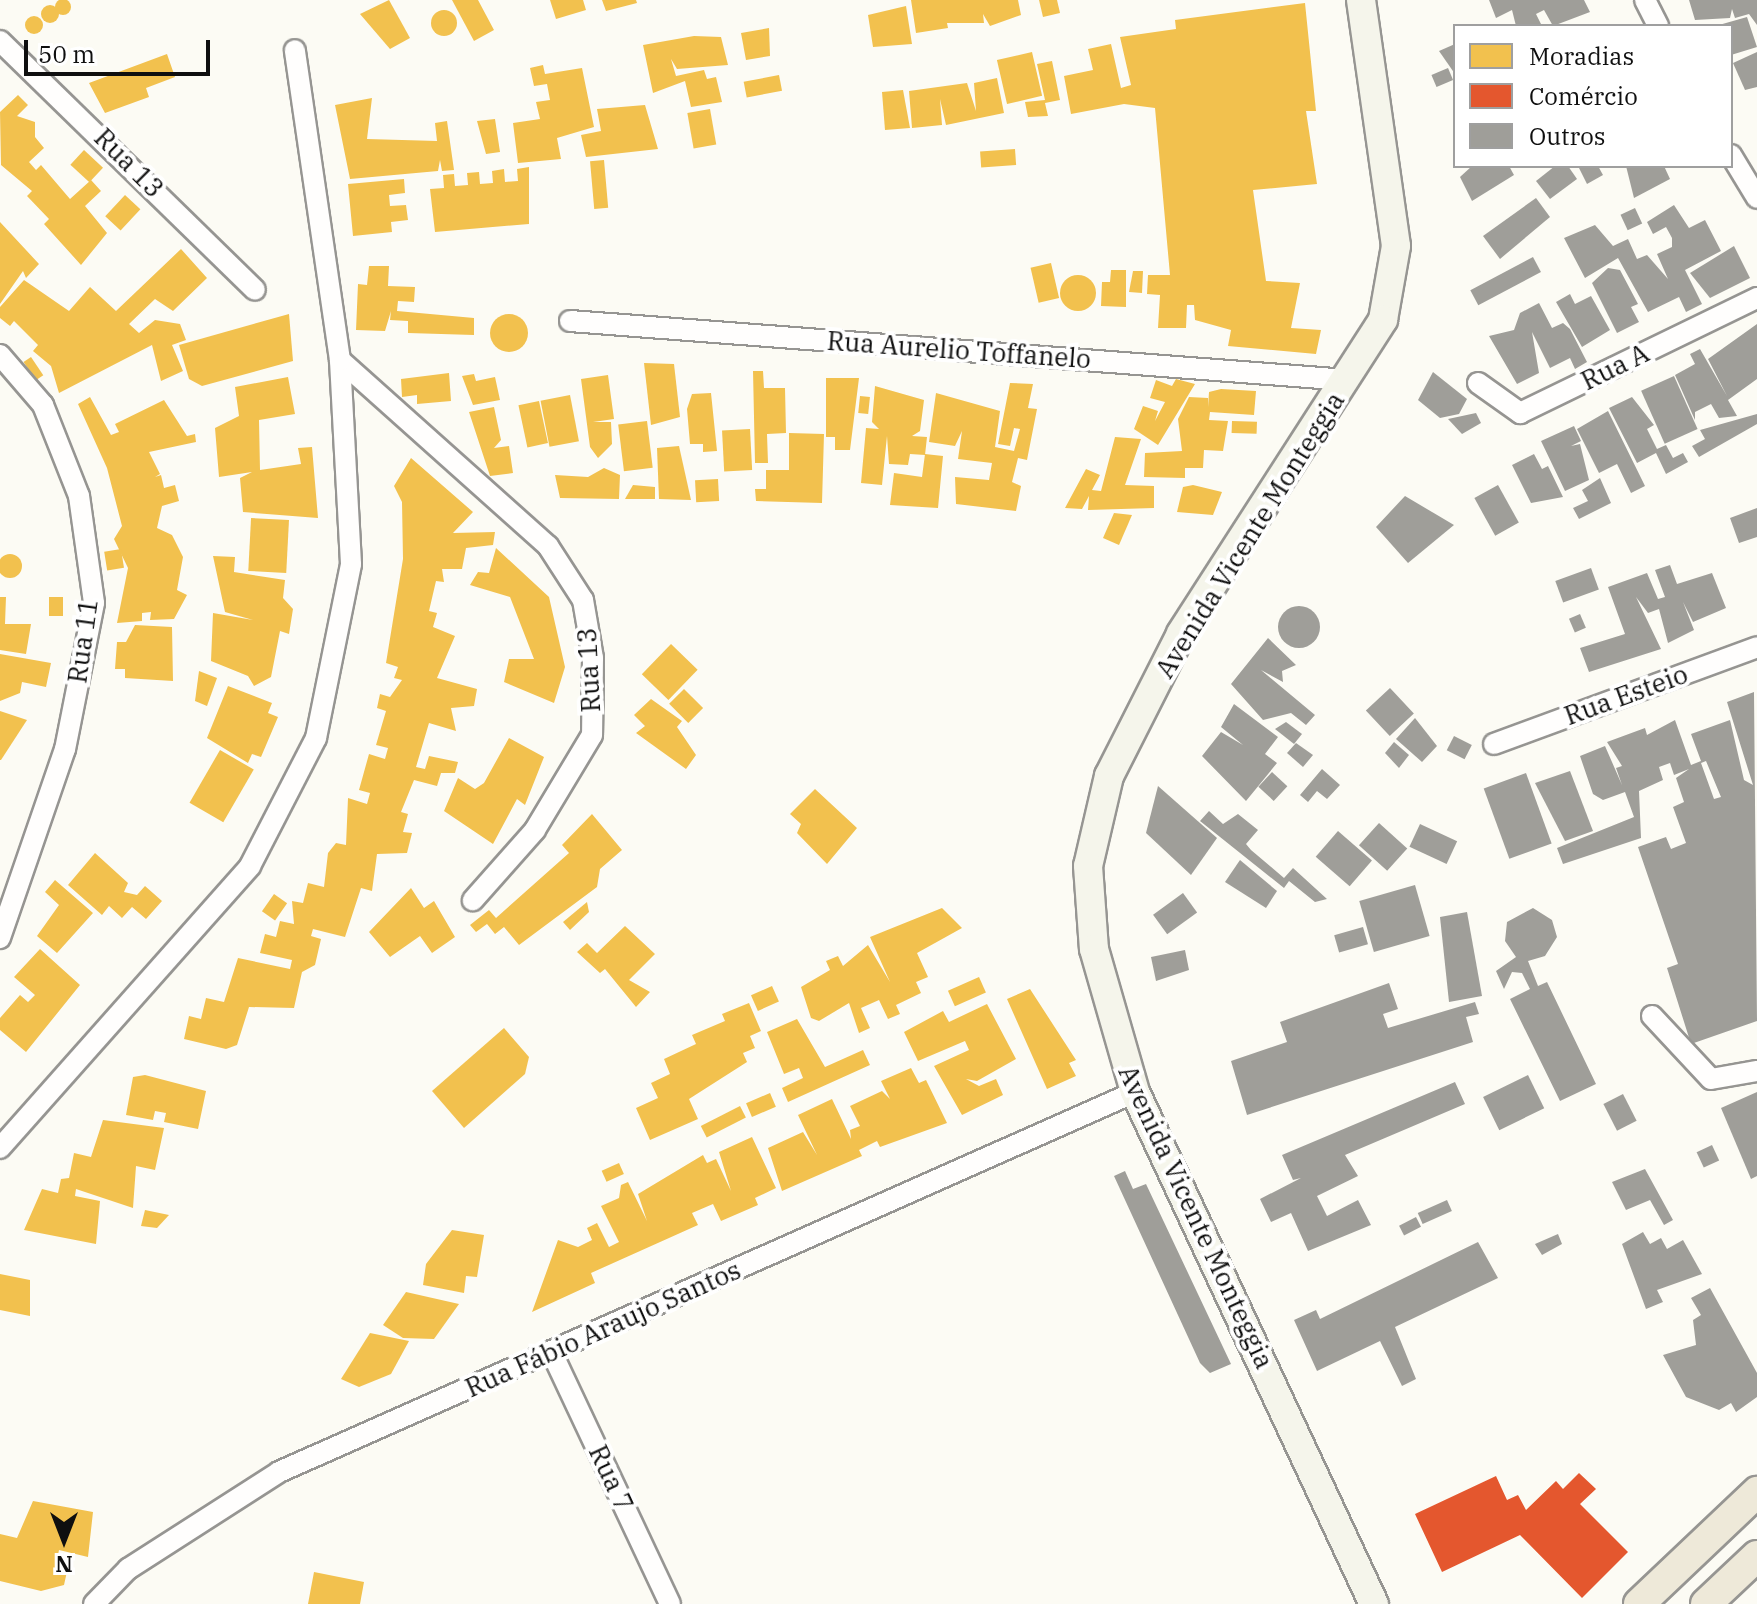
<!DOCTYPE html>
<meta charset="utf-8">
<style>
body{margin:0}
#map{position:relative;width:1757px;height:1604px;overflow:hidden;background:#fcfbf4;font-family:"IBM Plex Serif",serif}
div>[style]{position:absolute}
.homes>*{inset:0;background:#f2c14e;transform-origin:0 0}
.round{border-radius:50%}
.shops>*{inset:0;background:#e4572e}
.building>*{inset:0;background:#9f9e99;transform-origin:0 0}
.roads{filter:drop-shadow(2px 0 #969592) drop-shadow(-2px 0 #969592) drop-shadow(0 2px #969592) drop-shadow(0 -2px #969592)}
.street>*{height:20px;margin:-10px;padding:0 10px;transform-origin:10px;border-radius:10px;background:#fffefd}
.secondary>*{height:28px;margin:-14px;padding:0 14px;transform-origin:14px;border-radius:14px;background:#f5f5eb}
.primary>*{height:30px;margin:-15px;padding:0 15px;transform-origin:15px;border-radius:15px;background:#eee9d9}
span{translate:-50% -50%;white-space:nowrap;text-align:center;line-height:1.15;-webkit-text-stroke:8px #fff;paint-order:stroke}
.street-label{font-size:26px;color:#0f0f0f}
.legend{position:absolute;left:1453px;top:24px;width:280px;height:144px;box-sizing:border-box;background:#fff;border:2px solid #9f9f9f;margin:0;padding:10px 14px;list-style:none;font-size:24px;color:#0f0f0f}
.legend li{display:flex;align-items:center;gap:16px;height:40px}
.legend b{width:40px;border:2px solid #9f9f9f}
.north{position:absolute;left:24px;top:1500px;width:80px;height:80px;-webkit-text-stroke:6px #fff;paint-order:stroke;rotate:180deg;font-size:22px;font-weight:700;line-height:32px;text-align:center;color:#0f0f0f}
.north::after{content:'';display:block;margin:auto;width:28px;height:36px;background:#0f0f0f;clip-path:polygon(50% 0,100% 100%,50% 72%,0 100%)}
.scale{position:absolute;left:24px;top:40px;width:186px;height:36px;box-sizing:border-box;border:4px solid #0f0f0f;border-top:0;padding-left:10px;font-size:24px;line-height:28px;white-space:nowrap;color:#0f0f0f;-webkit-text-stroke:6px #fff;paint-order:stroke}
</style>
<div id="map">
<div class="homes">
<i class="round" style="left:55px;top:-1px;width:16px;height:16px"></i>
<i style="clip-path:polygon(389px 0,410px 38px,390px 49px,360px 14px)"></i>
<i style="clip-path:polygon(452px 0,478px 0,494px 30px,474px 41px)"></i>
<i style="clip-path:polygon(550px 0,583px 0,586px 10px,556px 19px)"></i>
<i style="clip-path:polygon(602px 0,636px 0,637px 3px,606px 11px)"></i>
<i style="clip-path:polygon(911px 0,1018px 0,1021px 15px,990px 26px,983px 14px,984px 23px,947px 23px,948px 28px,916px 33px)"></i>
<i style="clip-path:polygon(1039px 0,1057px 0,1060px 13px,1043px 17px)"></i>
<i style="clip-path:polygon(1305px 3px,1316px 111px,1306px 111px,1317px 184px,1253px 190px,1266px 281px,1300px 283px,1291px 328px,1321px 330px,1316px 354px,1228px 346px,1231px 330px,1195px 320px,1194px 305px,1187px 305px,1186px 328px,1158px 328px,1160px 295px,1147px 294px,1148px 275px,1170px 275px,1155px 108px,1124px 104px,1071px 114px,1064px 76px,1093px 70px,1088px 49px,1111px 44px,1121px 88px,1131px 85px,1120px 37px,1176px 29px,1175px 20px)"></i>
<i class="round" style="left:41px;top:5px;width:18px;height:18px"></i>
<i style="clip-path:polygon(906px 6px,912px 44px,873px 47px,868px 15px)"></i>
<i class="round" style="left:431px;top:10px;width:26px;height:26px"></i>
<i class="round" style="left:25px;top:16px;width:18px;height:18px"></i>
<i style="clip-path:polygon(769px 28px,770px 56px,746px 60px,741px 33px)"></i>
<i style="clip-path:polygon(694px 36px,721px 37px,728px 65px,677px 69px,671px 59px,676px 76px,704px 70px,707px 79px,716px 77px,722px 102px,691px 107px,685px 81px,653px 93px,643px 45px)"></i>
<i style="left:1032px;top:52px;width:45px;height:36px;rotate:77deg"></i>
<i style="clip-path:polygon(167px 54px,175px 77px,146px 88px,149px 97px,105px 113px,89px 83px)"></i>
<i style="clip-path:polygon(1052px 61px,1060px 100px,1045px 103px,1048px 116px,1028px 117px,1025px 102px,1045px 100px,1037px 64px)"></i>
<i style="clip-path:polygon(543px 65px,545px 74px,582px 68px,594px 127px,557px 138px,561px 159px,518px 163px,513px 123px,540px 119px,536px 102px,550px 100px,547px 84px,534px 86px,530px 68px)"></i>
<i style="left:779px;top:75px;width:16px;height:36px;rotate:79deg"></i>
<i style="clip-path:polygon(997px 78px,1004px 113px,946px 125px,940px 99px,942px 125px,912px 128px,909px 91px,967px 83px,976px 111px,974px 83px)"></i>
<i style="clip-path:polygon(903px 90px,910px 128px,885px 130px,882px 92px)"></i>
<i style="clip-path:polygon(18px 95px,28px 105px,17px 116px,35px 122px,35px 137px,44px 148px,29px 162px,36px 170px,41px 165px,70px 199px,91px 180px,101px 191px,85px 206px,107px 233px,81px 265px,44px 224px,49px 219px,27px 196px,32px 191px,1px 165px,0 112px)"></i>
<i style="clip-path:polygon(372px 98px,367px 139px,437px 141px,435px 123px,447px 121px,454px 170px,442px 171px,440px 160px,438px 171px,350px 179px,335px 105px)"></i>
<i style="clip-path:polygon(645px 105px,658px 149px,586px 157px,581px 135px,601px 131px,597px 109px)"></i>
<i style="left:710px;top:109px;width:36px;height:23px;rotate:80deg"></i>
<i style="clip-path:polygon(495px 119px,500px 152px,486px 154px,477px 121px)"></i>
<i style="left:1015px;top:149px;width:16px;height:35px;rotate:86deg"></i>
<i style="left:84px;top:150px;width:26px;height:20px;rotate:43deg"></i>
<i style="left:604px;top:160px;width:48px;height:14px;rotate:85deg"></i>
<i style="clip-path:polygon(529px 167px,529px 224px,435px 232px,430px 189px,444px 188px,443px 175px,454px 174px,455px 186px,468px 185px,467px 173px,479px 172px,480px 184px,493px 183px,492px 171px,504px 169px,505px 182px,518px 181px,517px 169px)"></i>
<i style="clip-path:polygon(404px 179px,405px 193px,389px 195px,390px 206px,406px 205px,408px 220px,391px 222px,392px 232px,353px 236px,348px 184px)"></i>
<i style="left:125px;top:195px;width:21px;height:29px;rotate:43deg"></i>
<i style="clip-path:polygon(0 222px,39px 264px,26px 278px,23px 271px,0 304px)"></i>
<i style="clip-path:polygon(181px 249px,207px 278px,173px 311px,155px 299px,129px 324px,139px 333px,155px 320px,180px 324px,186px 340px,172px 345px,183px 371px,161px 381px,152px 345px,59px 393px,51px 366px,33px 351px,38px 345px,14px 321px,10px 326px,0 318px,0 307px,24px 280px,69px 311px,90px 287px,116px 311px)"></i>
<i style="left:1051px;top:263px;width:36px;height:21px;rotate:77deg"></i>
<i style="clip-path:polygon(369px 266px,389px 266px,388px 286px,415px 287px,414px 302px,398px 301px,397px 311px,474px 318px,474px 335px,408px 333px,408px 321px,390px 320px,391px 311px,385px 331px,356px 330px,358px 284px,367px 285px)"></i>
<i style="clip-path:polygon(1111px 270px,1126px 270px,1126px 307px,1101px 306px,1102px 282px,1110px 282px)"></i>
<i style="clip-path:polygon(1133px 271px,1143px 271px,1142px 293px,1129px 292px)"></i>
<i class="round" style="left:1060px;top:275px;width:36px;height:36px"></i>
<i class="round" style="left:490px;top:314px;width:38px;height:38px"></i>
<i style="clip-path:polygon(289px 314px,293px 361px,202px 386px,189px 379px,179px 345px)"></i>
<i style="left:31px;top:357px;width:22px;height:9px;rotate:56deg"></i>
<i style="clip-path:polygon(644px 363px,674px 364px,680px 417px,651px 425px)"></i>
<i style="clip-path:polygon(753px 371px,763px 371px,764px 388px,785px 388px,786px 433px,767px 434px,768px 463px,755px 463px)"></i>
<i style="clip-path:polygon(449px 373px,451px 401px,417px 404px,417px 395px,402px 397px,401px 379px)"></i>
<i style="clip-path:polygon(474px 374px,476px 381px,495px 377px,500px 400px,473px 405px,462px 376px)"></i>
<i style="clip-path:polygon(608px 375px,614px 419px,593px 422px,611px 422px,612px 444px,598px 458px,590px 447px,581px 379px)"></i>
<i style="clip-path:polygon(288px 377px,295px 414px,259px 420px,260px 470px,301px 464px,298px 448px,312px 447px,318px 518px,243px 512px,240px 478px,252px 472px,219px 477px,215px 428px,239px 416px,235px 387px)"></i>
<i style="clip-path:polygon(826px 378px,859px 378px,850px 450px,835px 450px,835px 437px,826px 437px)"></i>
<i style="clip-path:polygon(1176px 379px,1195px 384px,1158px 445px,1134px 429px,1143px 406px,1158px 411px,1155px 421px,1165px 402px,1150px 398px,1156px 380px,1172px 386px)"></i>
<i style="clip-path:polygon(1010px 383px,1033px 384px,1028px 408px,1037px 409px,1027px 460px,1018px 458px,1012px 482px,1021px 486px,1016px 511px,956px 504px,955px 477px,989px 480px,992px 463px,958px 459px,962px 431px,955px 446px,929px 442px,936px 393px,1000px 411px,995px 447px,1014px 451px,1020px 429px,1014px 428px,1010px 446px,998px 444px)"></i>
<i style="clip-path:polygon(875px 386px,924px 400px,920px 431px,912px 436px,927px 437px,925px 455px,910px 454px,908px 465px,889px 464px,887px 436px,882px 485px,861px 483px,866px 428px,879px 429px,872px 422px)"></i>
<i style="clip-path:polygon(1221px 389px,1256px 391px,1254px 415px,1210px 412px,1209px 420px,1228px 421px,1223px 451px,1204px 450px,1203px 468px,1185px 468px,1185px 478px,1144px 477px,1145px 453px,1182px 451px,1178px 419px,1189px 397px,1208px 398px,1208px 407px,1209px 392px)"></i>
<i style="clip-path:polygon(711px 393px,717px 451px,703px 452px,703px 444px,690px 444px,687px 409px,692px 394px)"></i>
<i style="left:570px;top:395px;width:47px;height:30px;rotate:79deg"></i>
<i style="left:860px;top:396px;width:10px;height:17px;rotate:6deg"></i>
<i style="clip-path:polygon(90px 397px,111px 435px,119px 432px,115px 424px,164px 400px,187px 436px,195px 434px,196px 442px,149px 452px,160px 474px,155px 477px,161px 475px,164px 488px,175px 485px,179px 501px,162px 506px,157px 528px,172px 535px,183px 557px,177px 590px,187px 595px,174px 619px,150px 620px,151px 612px,142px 613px,142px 621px,117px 623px,128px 568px,114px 539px,122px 526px,107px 468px,78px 404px)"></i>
<i style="left:539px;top:401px;width:43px;height:21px;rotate:78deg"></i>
<i style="clip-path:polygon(494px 407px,501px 440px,494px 448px,509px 446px,513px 473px,490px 476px,469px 412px)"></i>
<i style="left:647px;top:421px;width:47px;height:29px;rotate:83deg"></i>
<i style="left:1232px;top:421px;width:25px;height:12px;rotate:2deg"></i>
<i style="left:750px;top:429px;width:41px;height:28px;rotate:87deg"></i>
<i style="clip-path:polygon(789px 433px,824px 434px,822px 503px,756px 501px,755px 489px,766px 489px,766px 470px,789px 470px)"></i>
<i style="clip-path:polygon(1115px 437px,1141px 439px,1125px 485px,1154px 486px,1154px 508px,1088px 510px,1089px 496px,1082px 509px,1065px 508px,1086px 469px,1100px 475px,1092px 490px,1101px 491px)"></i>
<i style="clip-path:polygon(679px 446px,691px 500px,659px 499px,657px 448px)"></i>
<i style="clip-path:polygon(925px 454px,943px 456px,938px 508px,890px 505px,894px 473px,922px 477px)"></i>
<i style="clip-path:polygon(411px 458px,473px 512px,453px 533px,495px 532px,493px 545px,466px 548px,462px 569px,442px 569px,444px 582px,436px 581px,429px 611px,437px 613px,433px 627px,455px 636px,437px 678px,477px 689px,474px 706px,451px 708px,456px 731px,429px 723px,416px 767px,425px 769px,429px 756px,458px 762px,455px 773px,441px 773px,437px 786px,414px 780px,401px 812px,408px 814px,403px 832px,412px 833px,407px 853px,377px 854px,372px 891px,361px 888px,345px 937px,313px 929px,311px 936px,321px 939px,315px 965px,302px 972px,294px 1008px,249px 1007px,237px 1045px,226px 1049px,184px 1039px,189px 1016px,201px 1019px,206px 998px,224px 1002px,238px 958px,290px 969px,292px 960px,260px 953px,265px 934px,276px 937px,280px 921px,294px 924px,292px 901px,303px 903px,308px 883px,324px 887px,328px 853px,336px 843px,346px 845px,348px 798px,367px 804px,370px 793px,359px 790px,369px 754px,385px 759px,388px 748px,376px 745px,386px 711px,377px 708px,380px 694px,390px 697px,402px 680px,394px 678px,398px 667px,386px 663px,403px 559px,402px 502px,394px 486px)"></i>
<i style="clip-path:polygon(604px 468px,620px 475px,619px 499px,560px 498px,555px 475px,588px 477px)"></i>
<i style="left:718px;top:479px;width:22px;height:23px;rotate:87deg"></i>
<i style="clip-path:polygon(633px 485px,655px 487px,655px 499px,625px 499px)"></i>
<i style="clip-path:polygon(1193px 485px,1222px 492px,1213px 515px,1177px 512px,1183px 487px)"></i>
<i style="clip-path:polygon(1114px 513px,1132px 515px,1119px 545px,1103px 538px)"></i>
<i style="left:289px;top:520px;width:53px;height:38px;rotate:93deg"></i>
<i style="clip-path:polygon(496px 548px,549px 597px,565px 667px,554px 703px,504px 682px,509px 659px,534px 659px,510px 597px,470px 585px,478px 572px,489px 573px)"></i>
<i style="left:121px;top:549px;width:19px;height:17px;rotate:81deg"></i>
<i class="round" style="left:-2px;top:554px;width:24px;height:24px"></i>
<i style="clip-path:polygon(213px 556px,235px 557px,234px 572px,285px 580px,283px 598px,293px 609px,289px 634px,280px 631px,271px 677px,254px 686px,248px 676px,211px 661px,213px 613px,253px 620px,225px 612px)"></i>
<i style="clip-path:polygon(0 597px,6px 597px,5px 624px,31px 624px,26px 654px,0 650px)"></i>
<i style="left:49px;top:597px;width:14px;height:19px"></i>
<i style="clip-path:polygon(135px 625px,172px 627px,173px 681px,125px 678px,125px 669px,115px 669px,117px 642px,126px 642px)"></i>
<i style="left:671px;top:644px;width:37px;height:42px;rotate:44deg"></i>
<i style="clip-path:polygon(0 654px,51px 663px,46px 687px,22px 682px,20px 693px,0 701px)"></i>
<i style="clip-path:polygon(199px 671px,217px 678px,207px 706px,195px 701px)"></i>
<i style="clip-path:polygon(228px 686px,272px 703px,268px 713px,278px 717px,261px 757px,252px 754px,248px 763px,207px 738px)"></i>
<i style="left:684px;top:689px;width:27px;height:21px;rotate:45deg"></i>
<i style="clip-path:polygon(651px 699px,682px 721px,677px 727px,696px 755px,686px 769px,636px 733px,645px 726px,634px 715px)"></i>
<i style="clip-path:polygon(0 711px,27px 720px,1px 760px,0 760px)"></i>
<i style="clip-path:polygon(509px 738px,544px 757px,525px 805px,517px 799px,493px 844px,444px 811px,458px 778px,475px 789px,484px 783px)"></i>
<i style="left:220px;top:750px;width:39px;height:61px;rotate:30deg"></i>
<i style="clip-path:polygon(815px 789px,857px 828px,827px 864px,797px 833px,801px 824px,790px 814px)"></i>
<i style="clip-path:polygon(592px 814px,622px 850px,600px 869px,597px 887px,519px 945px,504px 927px,495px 934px,487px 924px,476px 932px,470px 925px,489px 910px,496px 918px,569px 853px,562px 845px)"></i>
<i style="clip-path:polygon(95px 853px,128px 883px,124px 892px,137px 895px,145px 886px,162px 901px,146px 919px,132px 907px,122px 918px,109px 906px,102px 915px,68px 885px)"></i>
<i style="clip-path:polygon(55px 880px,93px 913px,57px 953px,37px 936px,59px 905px,45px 892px)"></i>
<i style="clip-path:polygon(411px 888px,424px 908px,434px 901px,455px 937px,432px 953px,420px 936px,390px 957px,369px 932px)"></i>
<i style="left:274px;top:894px;width:16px;height:21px;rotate:35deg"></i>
<i style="clip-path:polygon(587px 902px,589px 912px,570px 930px,563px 922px)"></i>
<i style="clip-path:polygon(942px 908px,962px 928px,917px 953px,928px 977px,916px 982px,921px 993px,896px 1005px,900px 1014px,888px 1019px,879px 1000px,861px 1008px,870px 1028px,859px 1033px,849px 1003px,819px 1021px,811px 1018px,801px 987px,830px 970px,826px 961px,838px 956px,843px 966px,868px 945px,890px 982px,870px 937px)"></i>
<i style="clip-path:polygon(625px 926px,655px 954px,629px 980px,650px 992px,636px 1007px,605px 969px,600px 973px,577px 952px,587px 943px,597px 953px)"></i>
<i style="clip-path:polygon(40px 949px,80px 985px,26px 1052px,0 1030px,0 1018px,20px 995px,28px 1002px,35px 995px,14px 977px)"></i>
<i style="left:979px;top:977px;width:17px;height:34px;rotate:66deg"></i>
<i style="left:772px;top:986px;width:17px;height:23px;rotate:66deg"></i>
<i style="clip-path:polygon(1030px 989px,1076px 1060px,1069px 1063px,1076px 1076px,1047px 1089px,1007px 999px)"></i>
<i style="clip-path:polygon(749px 1003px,761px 1031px,750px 1036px,755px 1048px,743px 1053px,747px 1062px,689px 1099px,698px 1119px,650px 1140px,636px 1108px,658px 1098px,651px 1083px,670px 1074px,664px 1059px,696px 1044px,692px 1035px,725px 1021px,722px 1014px)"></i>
<i style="clip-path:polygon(987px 1004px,1016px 1059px,977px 1081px,966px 1079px,979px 1086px,996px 1079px,1003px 1095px,962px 1115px,934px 1066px,969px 1050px,965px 1041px,918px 1061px,904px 1032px,943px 1011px,949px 1022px)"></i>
<i style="clip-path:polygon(797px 1019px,825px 1067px,863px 1050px,870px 1065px,788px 1102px,782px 1088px,803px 1078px,799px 1068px,784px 1074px,767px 1032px)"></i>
<i style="clip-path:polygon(504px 1028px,529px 1057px,525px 1074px,464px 1128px,432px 1091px)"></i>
<i style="clip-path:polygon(911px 1068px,919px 1083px,926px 1080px,947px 1123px,880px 1147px,877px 1141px,859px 1150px,862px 1156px,782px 1191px,768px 1148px,803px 1132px,817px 1155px,798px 1115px,832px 1099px,851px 1139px,850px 1130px,860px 1126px,850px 1106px,882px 1091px,890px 1099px,881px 1081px)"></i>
<i style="clip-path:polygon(145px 1075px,206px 1091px,198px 1129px,164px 1122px,166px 1113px,155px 1111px,153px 1120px,126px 1115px,133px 1077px)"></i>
<i style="left:770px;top:1093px;width:15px;height:26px;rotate:67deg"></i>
<i style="left:740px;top:1106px;width:13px;height:44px;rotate:63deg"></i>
<i style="clip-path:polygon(103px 1120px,164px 1128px,155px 1170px,136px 1166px,133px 1208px,76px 1189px,75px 1196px,100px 1201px,96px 1244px,24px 1230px,42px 1189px,58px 1193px,61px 1179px,69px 1178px,74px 1153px,91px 1157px)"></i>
<i style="clip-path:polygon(752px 1137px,776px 1188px,755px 1198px,758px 1205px,721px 1221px,713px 1204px,692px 1213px,698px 1225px,591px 1273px,595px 1283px,532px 1312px,558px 1240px,578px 1247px,592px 1240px,587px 1228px,597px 1223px,609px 1247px,619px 1242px,601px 1206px,619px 1198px,621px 1185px,628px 1182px,647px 1221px,638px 1194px,703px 1155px,707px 1163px,716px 1159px,731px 1191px,719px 1152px)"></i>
<i style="left:619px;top:1163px;width:12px;height:19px;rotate:66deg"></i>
<i style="clip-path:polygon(145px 1210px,169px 1215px,157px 1228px,141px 1226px)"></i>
<i style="clip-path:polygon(452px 1230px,484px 1235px,477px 1277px,466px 1276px,464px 1293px,423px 1285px,426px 1264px)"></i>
<i style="clip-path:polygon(0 1274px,30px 1280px,30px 1316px,0 1310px)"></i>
<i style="clip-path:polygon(406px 1292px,459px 1304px,434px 1339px,403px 1338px,383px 1325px)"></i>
<i style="clip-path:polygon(370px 1333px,409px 1341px,391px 1374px,359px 1387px,341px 1379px)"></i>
<i style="clip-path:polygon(33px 1501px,93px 1512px,88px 1557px,59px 1550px,56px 1564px,68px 1567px,64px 1585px,41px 1591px,0 1581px,0 1534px,17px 1538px)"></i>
<i style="clip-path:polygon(314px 1572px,364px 1582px,360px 1604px,308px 1604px)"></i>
</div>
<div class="shops">
<i style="clip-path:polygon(1579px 1473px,1596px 1489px,1580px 1504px,1628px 1552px,1582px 1598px,1520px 1535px,1442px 1572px,1415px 1514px,1496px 1476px,1507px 1500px,1518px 1495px,1526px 1510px,1556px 1481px,1563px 1489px)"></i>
</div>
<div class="building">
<i style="clip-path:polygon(1489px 0,1584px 0,1590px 12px,1553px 26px,1544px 10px,1536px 14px,1542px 26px,1516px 26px,1512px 10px,1496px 18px)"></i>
<i style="clip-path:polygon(1689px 0,1757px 0,1757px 25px,1749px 14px,1735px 18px,1732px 9px,1730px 18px,1695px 20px)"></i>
<i style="clip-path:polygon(1747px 17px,1757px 47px,1731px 55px,1731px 26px,1719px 25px)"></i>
<i style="clip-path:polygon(1455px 44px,1455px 74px,1439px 51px)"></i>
<i style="clip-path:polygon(1757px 52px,1757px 87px,1745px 90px,1733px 63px)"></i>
<i style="left:1448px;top:68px;width:13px;height:18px;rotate:67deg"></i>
<i style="clip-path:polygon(1472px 166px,1509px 166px,1514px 175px,1472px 201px,1460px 177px)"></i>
<i style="clip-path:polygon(1555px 166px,1568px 166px,1577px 179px,1550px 199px,1536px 181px)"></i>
<i style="clip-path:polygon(1578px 166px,1598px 166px,1603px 175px,1587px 184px)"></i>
<i style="clip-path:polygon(1626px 166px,1664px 166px,1670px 179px,1634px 198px)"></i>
<i style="clip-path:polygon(1536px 198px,1550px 217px,1500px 259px,1483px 236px)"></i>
<i style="clip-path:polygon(1674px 205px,1689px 228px,1705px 220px,1721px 251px,1685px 270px,1702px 304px,1686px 312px,1679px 297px,1648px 312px,1618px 258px,1585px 278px,1564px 238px,1595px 225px,1613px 246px,1628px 239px,1637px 259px,1647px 255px,1668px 279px,1657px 254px,1672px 247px,1672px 238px,1666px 227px,1653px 234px,1647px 222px)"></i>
<i style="left:1635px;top:208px;width:17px;height:16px;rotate:65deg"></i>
<i style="clip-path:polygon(1734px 246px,1750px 278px,1710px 298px,1690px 273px)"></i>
<i style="left:1533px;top:257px;width:17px;height:71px;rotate:62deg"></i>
<i style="clip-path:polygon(1608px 268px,1620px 270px,1638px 304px,1631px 307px,1639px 322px,1617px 333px,1592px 283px)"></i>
<i style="clip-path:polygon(1570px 294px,1575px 304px,1591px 296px,1610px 330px,1582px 347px,1556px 302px)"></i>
<i style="clip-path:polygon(1539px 303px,1552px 328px,1563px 323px,1570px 329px,1587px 362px,1575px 369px,1570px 358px,1550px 368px,1532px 332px,1539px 373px,1517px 384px,1489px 336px,1514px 330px,1520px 313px)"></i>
<i style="clip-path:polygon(1757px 324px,1757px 379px,1728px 400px,1737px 416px,1719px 418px,1711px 404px,1695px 412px,1695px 420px,1675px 375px,1695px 364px,1690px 354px,1700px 349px,1727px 396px,1708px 359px)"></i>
<i style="clip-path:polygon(1433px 372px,1467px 399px,1459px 414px,1440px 418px,1418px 400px)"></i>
<i style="left:1674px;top:376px;width:58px;height:36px;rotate:66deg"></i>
<i style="clip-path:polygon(1632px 397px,1654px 425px,1647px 429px,1657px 449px,1666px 445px,1673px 458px,1683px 453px,1688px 462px,1666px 474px,1656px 453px,1637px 463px,1609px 408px)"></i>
<i style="clip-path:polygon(1608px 411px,1645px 486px,1631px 493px,1617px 464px,1599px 473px,1577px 429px)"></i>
<i style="clip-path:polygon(1476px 413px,1481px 423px,1462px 434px,1448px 419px)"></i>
<i style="clip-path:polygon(1757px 414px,1757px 424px,1699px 457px,1692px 446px,1705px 439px,1700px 430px)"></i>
<i style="clip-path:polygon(1574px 426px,1581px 441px,1571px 446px,1580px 444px,1589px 480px,1565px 491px,1541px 441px)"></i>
<i style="clip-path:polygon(1534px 454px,1542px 469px,1548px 466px,1563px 497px,1531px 503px,1512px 465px)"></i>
<i style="clip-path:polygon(1600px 478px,1611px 503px,1579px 519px,1573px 508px,1588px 501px,1582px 490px)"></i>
<i style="left:1498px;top:485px;width:43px;height:27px;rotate:61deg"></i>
<i style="clip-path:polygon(1405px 496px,1454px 525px,1408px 563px,1376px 527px)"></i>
<i style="clip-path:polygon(1757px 508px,1757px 537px,1739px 543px,1730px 518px)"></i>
<i style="clip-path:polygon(1670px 565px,1677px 584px,1712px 573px,1726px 608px,1693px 622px,1683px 602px,1694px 630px,1668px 643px,1659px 609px,1648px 613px,1636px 597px,1661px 649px,1589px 672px,1580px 648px,1625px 634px,1608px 587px,1647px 573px,1658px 599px,1665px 597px,1655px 570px)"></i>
<i style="left:1591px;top:568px;width:23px;height:38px;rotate:70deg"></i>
<i class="round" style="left:1278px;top:606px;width:42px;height:42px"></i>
<i style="left:1580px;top:614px;width:15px;height:12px;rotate:67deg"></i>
<i style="clip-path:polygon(1268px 638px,1296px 665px,1282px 671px,1283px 682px,1261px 670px,1315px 715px,1306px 725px,1291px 713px,1263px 720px,1231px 684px)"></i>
<i style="left:1390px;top:688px;width:35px;height:33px;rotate:47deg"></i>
<i style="clip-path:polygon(evenodd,1754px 692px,1757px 1021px,1691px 1044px,1667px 968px,1678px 964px,1638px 847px,1666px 837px,1671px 849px,1686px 843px,1673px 807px,1684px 802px,1676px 778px,1689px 769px,1674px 775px,1670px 763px,1659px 767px,1663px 780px,1639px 791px,1641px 838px,1563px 864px,1557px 848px,1634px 817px,1625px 792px,1603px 800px,1593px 794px,1580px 756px,1605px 746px,1622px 785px,1616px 768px,1622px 766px,1607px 742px,1645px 728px,1647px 735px,1675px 720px,1691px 765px,1701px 761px,1691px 734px,1730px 720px,1744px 780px,1753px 785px,1727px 702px,1754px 692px,1706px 761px,1721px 797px,1714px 799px,1701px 763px,1706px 761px)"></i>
<i style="clip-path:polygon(1234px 704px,1278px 737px,1265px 754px,1277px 763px,1246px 801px,1202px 756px,1221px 732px,1243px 745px,1221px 727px)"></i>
<i style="clip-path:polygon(1415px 718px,1437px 746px,1422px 762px,1396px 739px)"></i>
<i style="clip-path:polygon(1286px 722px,1302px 734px,1294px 744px,1275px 729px)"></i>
<i style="left:1454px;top:736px;width:20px;height:16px;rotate:27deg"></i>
<i style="clip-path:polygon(1394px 742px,1409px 755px,1399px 768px,1385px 753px)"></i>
<i style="clip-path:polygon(1296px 743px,1313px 755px,1303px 767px,1287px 753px)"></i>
<i style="clip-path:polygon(1322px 769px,1340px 785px,1327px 799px,1317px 791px,1308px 802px,1300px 795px)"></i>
<i style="clip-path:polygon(1570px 771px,1593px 831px,1565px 841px,1535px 783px)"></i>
<i style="left:1272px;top:772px;width:21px;height:20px;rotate:43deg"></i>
<i style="left:1526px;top:773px;width:75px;height:45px;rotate:70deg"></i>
<i style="clip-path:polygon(1158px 786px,1217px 838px,1191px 875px,1146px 833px)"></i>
<i style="clip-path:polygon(1209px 811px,1223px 824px,1238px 814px,1258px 830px,1246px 844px,1251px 850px,1284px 878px,1293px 868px,1327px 899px,1315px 902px,1289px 881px,1284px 888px,1200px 821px)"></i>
<i style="left:1379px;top:823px;width:38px;height:30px;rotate:42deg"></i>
<i style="left:1420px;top:824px;width:41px;height:25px;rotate:25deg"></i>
<i style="left:1338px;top:831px;width:45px;height:34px;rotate:41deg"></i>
<i style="clip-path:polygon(1240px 860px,1277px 891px,1266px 908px,1225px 882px)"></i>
<i style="left:1415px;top:885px;width:53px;height:58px;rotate:74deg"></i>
<i style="left:1183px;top:893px;width:24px;height:37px;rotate:54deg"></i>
<i style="clip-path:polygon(1533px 908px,1552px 920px,1557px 937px,1545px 956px,1528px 961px,1538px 986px,1547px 982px,1596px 1084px,1560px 1101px,1510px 999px,1530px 989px,1522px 973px,1512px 972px,1504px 989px,1496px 971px,1516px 957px,1505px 941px,1507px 922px)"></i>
<i style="clip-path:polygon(1467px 912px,1482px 996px,1449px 1002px,1440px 917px)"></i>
<i style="left:1363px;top:927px;width:18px;height:30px;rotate:74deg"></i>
<i style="clip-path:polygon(1185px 950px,1189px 970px,1156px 981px,1151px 957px)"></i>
<i style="clip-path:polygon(1389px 983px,1398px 1009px,1383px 1014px,1388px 1028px,1475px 1002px,1479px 1014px,1466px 1017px,1473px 1042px,1247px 1115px,1231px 1061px,1287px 1042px,1280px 1022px)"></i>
<i style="left:1528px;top:1075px;width:37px;height:50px;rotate:64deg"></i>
<i style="clip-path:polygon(1455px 1082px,1465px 1104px,1345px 1155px,1358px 1176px,1317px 1196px,1327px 1216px,1358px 1200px,1371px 1225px,1308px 1251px,1291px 1213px,1271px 1222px,1260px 1199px,1301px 1178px,1293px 1180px,1282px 1155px)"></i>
<i style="clip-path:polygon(1757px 1092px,1757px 1176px,1751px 1179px,1721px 1108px)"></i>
<i style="left:1623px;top:1094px;width:30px;height:22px;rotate:63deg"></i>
<i style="left:1712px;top:1145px;width:17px;height:17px;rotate:65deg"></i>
<i style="clip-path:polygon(1645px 1169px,1673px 1220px,1664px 1225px,1650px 1200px,1626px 1210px,1612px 1182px)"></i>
<i style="clip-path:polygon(1125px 1171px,1133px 1189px,1146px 1184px,1231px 1364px,1210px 1373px,1200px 1363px,1114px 1176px)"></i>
<i style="left:1447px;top:1200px;width:12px;height:32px;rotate:66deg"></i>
<i style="left:1416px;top:1217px;width:11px;height:19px;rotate:63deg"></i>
<i style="clip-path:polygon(1643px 1232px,1650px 1244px,1661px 1238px,1667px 1249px,1683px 1240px,1702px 1274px,1657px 1290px,1663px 1302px,1646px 1309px,1622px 1244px)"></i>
<i style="clip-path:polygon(1558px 1234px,1562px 1244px,1542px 1255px,1535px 1244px)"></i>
<i style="clip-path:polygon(1478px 1242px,1498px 1278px,1395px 1327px,1416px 1379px,1402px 1386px,1380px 1341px,1317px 1371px,1294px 1320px,1316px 1310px,1320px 1319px)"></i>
<i style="clip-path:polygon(1710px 1288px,1757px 1373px,1757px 1397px,1736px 1412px,1731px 1403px,1719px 1410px,1686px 1397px,1663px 1355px,1696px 1345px,1693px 1320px,1701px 1315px,1691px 1298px)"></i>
</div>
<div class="roads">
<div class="street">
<i style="left:1645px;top:0;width:29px;rotate:63deg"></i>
<i style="left:0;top:41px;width:356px;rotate:44.3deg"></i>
<i style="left:1731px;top:155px;width:50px;rotate:58.8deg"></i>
<i style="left:570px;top:321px;width:780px;rotate:4.34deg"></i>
<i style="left:0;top:355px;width:66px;rotate:49.3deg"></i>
<i style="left:43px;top:405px;width:98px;rotate:68.4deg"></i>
<i style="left:79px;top:496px;width:108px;rotate:82deg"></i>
<i style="left:94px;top:603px;width:149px;rotate:101.2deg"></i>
<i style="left:65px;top:749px;width:200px;rotate:109deg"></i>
<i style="left:340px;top:360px;width:279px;rotate:41.8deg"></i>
<i style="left:548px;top:546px;width:64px;rotate:57.1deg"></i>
<i style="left:583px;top:600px;width:59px;rotate:80.2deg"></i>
<i style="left:593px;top:658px;width:77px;rotate:90.7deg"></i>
<i style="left:592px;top:735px;width:111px;rotate:121deg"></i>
<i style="left:535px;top:830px;width:94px;rotate:131.5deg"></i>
<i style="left:1478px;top:383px;width:52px;rotate:35.5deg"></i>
<i style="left:1520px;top:413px;width:263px;rotate:-25.9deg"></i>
<i style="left:1494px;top:744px;width:280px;rotate:-20.2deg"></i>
<i style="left:1652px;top:1016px;width:86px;rotate:46.9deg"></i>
<i style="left:1711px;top:1079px;width:47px;rotate:-9.9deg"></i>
<i style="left:0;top:1148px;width:377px;rotate:-48.4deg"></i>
<i style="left:250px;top:866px;width:144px;rotate:-62.7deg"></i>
<i style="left:316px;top:738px;width:177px;rotate:-78.6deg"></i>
<i style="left:351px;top:564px;width:204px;rotate:-93.1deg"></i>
<i style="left:340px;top:360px;width:313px;rotate:-98.3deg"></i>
<i style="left:552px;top:1353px;width:277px;rotate:64.8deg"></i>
<i style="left:94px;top:1604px;width:49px;rotate:-45.8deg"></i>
<i style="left:128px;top:1569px;width:179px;rotate:-32.7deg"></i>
<i style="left:279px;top:1472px;width:937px;rotate:-23.94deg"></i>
</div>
<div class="secondary">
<i style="left:1361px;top:0;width:248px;rotate:81.9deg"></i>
<i style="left:1396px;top:246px;width:75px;rotate:100deg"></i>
<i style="left:1383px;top:320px;width:373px;rotate:122.8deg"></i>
<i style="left:1181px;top:634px;width:159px;rotate:116.9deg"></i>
<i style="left:1109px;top:776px;width:92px;rotate:103.1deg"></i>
<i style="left:1088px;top:866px;width:83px;rotate:85.9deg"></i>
<i style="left:1094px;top:949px;width:149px;rotate:74deg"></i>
<i style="left:1135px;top:1092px;width:565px;rotate:64.98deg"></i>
</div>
<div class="primary">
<i style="left:1639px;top:1604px;width:163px;rotate:-43.5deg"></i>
<i style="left:1706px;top:1604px;width:70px;rotate:-43.3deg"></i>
</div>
</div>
<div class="street-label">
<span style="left:129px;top:163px;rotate:45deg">Rua 13</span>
<span style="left:959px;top:350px;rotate:4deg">Rua Aurelio Toffanelo</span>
<span style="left:1615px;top:367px;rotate:-26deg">Rua A</span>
<span style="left:1250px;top:535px;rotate:-58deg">Avenida Vicente Monteggia</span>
<span style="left:83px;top:641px;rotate:-82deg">Rua 11</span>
<span style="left:589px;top:670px;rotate:-93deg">Rua 13</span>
<span style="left:1626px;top:695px;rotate:-20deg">Rua Esteio</span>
<span style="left:1196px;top:1217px;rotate:65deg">Avenida Vicente Monteggia</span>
<span style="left:603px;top:1329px;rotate:-24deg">Rua Fábio Araujo Santos</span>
<span style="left:611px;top:1478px;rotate:65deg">Rua 7</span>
</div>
<ul class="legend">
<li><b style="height:22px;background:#f2c14e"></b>Moradias</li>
<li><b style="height:22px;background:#e4572e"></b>Comércio</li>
<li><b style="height:22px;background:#9f9e99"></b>Outros</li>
</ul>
<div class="north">N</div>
<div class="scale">50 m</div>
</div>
